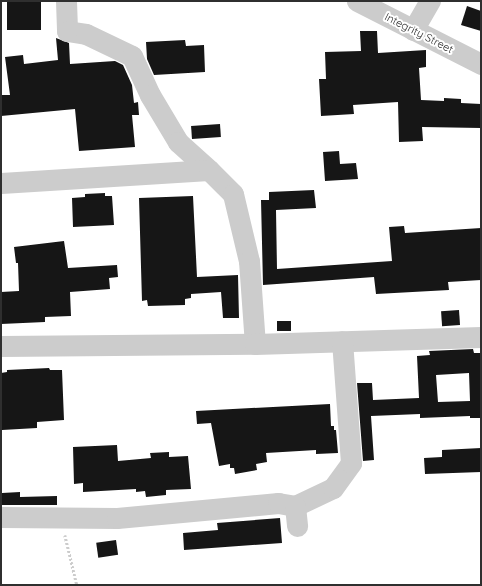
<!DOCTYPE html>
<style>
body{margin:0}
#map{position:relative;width:482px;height:586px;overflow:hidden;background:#fff;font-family:Quicksand,sans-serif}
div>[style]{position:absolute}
.building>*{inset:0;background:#161616;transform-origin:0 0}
.path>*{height:2.5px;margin-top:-1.25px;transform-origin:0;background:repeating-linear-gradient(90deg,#ccc 0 2px,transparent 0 4px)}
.minor>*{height:21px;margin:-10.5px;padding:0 10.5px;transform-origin:10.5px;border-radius:10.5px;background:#ccc}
span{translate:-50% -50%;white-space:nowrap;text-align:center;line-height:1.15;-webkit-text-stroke:4px #fff;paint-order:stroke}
.street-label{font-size:11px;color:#2f2f2f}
.frame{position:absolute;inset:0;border:2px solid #2f2f2f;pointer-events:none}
</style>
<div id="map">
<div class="building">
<i style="left:7px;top:1px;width:34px;height:29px"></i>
<i style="clip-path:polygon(467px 6px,481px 11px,481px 31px,461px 25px)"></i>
<i style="clip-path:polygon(360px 31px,377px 31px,378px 53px,426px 50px,426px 67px,419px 68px,421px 100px,444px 101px,444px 98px,461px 99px,461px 103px,481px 104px,481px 128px,422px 127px,423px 141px,399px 142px,398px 102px,353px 105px,354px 114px,321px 116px,319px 79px,326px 79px,325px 52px,361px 51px)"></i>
<i style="clip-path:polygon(56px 38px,69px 43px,70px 64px,115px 61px,123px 65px,132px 85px,134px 103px,138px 102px,139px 115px,132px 115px,135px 147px,79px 151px,75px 109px,1px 116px,1px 95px,10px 95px,5px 57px,23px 55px,24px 64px,58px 60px)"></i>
<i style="clip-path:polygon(185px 40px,186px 46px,204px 45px,205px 72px,154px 75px,147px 59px,146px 42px)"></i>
<i style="left:220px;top:124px;width:13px;height:29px;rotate:86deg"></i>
<i style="clip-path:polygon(339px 151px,340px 164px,356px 163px,358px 179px,325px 181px,323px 152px)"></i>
<i style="clip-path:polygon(314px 190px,316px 208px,276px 210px,277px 269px,392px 261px,389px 227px,404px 226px,405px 233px,481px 228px,481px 280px,448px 282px,449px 290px,376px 294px,374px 277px,263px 285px,261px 200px,269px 200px,269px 192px)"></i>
<i style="clip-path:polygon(105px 193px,105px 196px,112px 196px,114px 225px,73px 227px,72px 198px,85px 197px,85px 194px)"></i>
<i style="clip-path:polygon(193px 196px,197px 277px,238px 275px,239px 318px,223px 318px,221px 292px,191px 294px,191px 298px,185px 299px,185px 305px,148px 306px,147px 300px,142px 301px,139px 198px)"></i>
<i style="clip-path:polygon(64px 241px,68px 268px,117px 265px,118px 277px,109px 278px,110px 289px,70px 292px,71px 316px,45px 317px,45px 322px,1px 324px,1px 292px,19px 291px,18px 263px,16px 263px,14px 247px)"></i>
<i style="left:459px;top:310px;width:15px;height:18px;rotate:86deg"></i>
<i style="left:277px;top:321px;width:14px;height:10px"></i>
<i style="clip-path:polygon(evenodd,473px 349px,474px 353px,481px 353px,481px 418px,470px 418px,470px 416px,420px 418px,420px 414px,371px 416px,374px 460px,363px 461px,357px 383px,372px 383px,373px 400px,419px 398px,417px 356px,430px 355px,429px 351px,473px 349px,469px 373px,470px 401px,438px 402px,436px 375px,469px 373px)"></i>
<i style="clip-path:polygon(49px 368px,50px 370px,62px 370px,64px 420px,37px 422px,37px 428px,2px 430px,1px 373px,7px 372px,7px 370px)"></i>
<i style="clip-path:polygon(330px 404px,331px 426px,334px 426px,334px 430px,336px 430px,338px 453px,316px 454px,316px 450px,266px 453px,267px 462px,256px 464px,257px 470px,235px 474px,234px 468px,230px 468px,230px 464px,219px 466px,211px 423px,197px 424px,196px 411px)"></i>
<i style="clip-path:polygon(117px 445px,118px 461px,151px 458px,150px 453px,169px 452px,169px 457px,188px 456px,191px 489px,166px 490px,166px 495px,146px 497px,145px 491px,136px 492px,136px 489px,83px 492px,83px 483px,74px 484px,73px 447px)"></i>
<i style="clip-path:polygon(481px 448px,481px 472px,425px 474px,424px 458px,442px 457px,442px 450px)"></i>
<i style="clip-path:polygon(20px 492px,20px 497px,57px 496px,57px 505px,2px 505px,2px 493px)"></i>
<i style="clip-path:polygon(280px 518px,282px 543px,184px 550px,183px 533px,218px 530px,217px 523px)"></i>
<i style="left:116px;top:540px;width:15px;height:20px;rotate:82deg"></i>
</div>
<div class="path">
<i style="left:65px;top:535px;width:51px;rotate:76.5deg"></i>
</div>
<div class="minor">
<i style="left:66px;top:1px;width:30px;rotate:88deg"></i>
<i style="left:67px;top:31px;width:19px;rotate:9deg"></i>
<i style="left:86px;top:34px;width:51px;rotate:25.6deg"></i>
<i style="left:132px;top:56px;width:43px;rotate:65.2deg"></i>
<i style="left:150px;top:95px;width:55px;rotate:59.2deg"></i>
<i style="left:178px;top:142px;width:42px;rotate:42.1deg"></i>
<i style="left:357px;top:1px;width:139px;rotate:26.9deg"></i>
<i style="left:413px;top:30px;width:34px;rotate:-60deg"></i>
<i style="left:1px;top:183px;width:208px;rotate:-3.6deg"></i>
<i style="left:209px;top:170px;width:34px;rotate:45deg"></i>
<i style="left:233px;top:194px;width:69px;rotate:76.6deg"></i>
<i style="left:249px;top:261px;width:83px;rotate:85.9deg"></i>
<i style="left:1px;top:346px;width:254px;rotate:-0.5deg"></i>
<i style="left:255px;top:344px;width:226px;rotate:-1.8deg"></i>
<i style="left:295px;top:506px;width:42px;rotate:-25.3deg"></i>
<i style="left:333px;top:488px;width:31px;rotate:-54deg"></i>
<i style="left:351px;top:463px;width:122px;rotate:-94.2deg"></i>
<i style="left:1px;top:517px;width:116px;rotate:0.5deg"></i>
<i style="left:117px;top:518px;width:162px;rotate:-5.3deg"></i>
<i style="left:278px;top:503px;width:17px;rotate:10deg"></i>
<i style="left:295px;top:506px;width:20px;rotate:84deg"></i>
</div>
<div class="street-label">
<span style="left:419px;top:33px;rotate:27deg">Integrity Street</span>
</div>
<div class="frame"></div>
</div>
